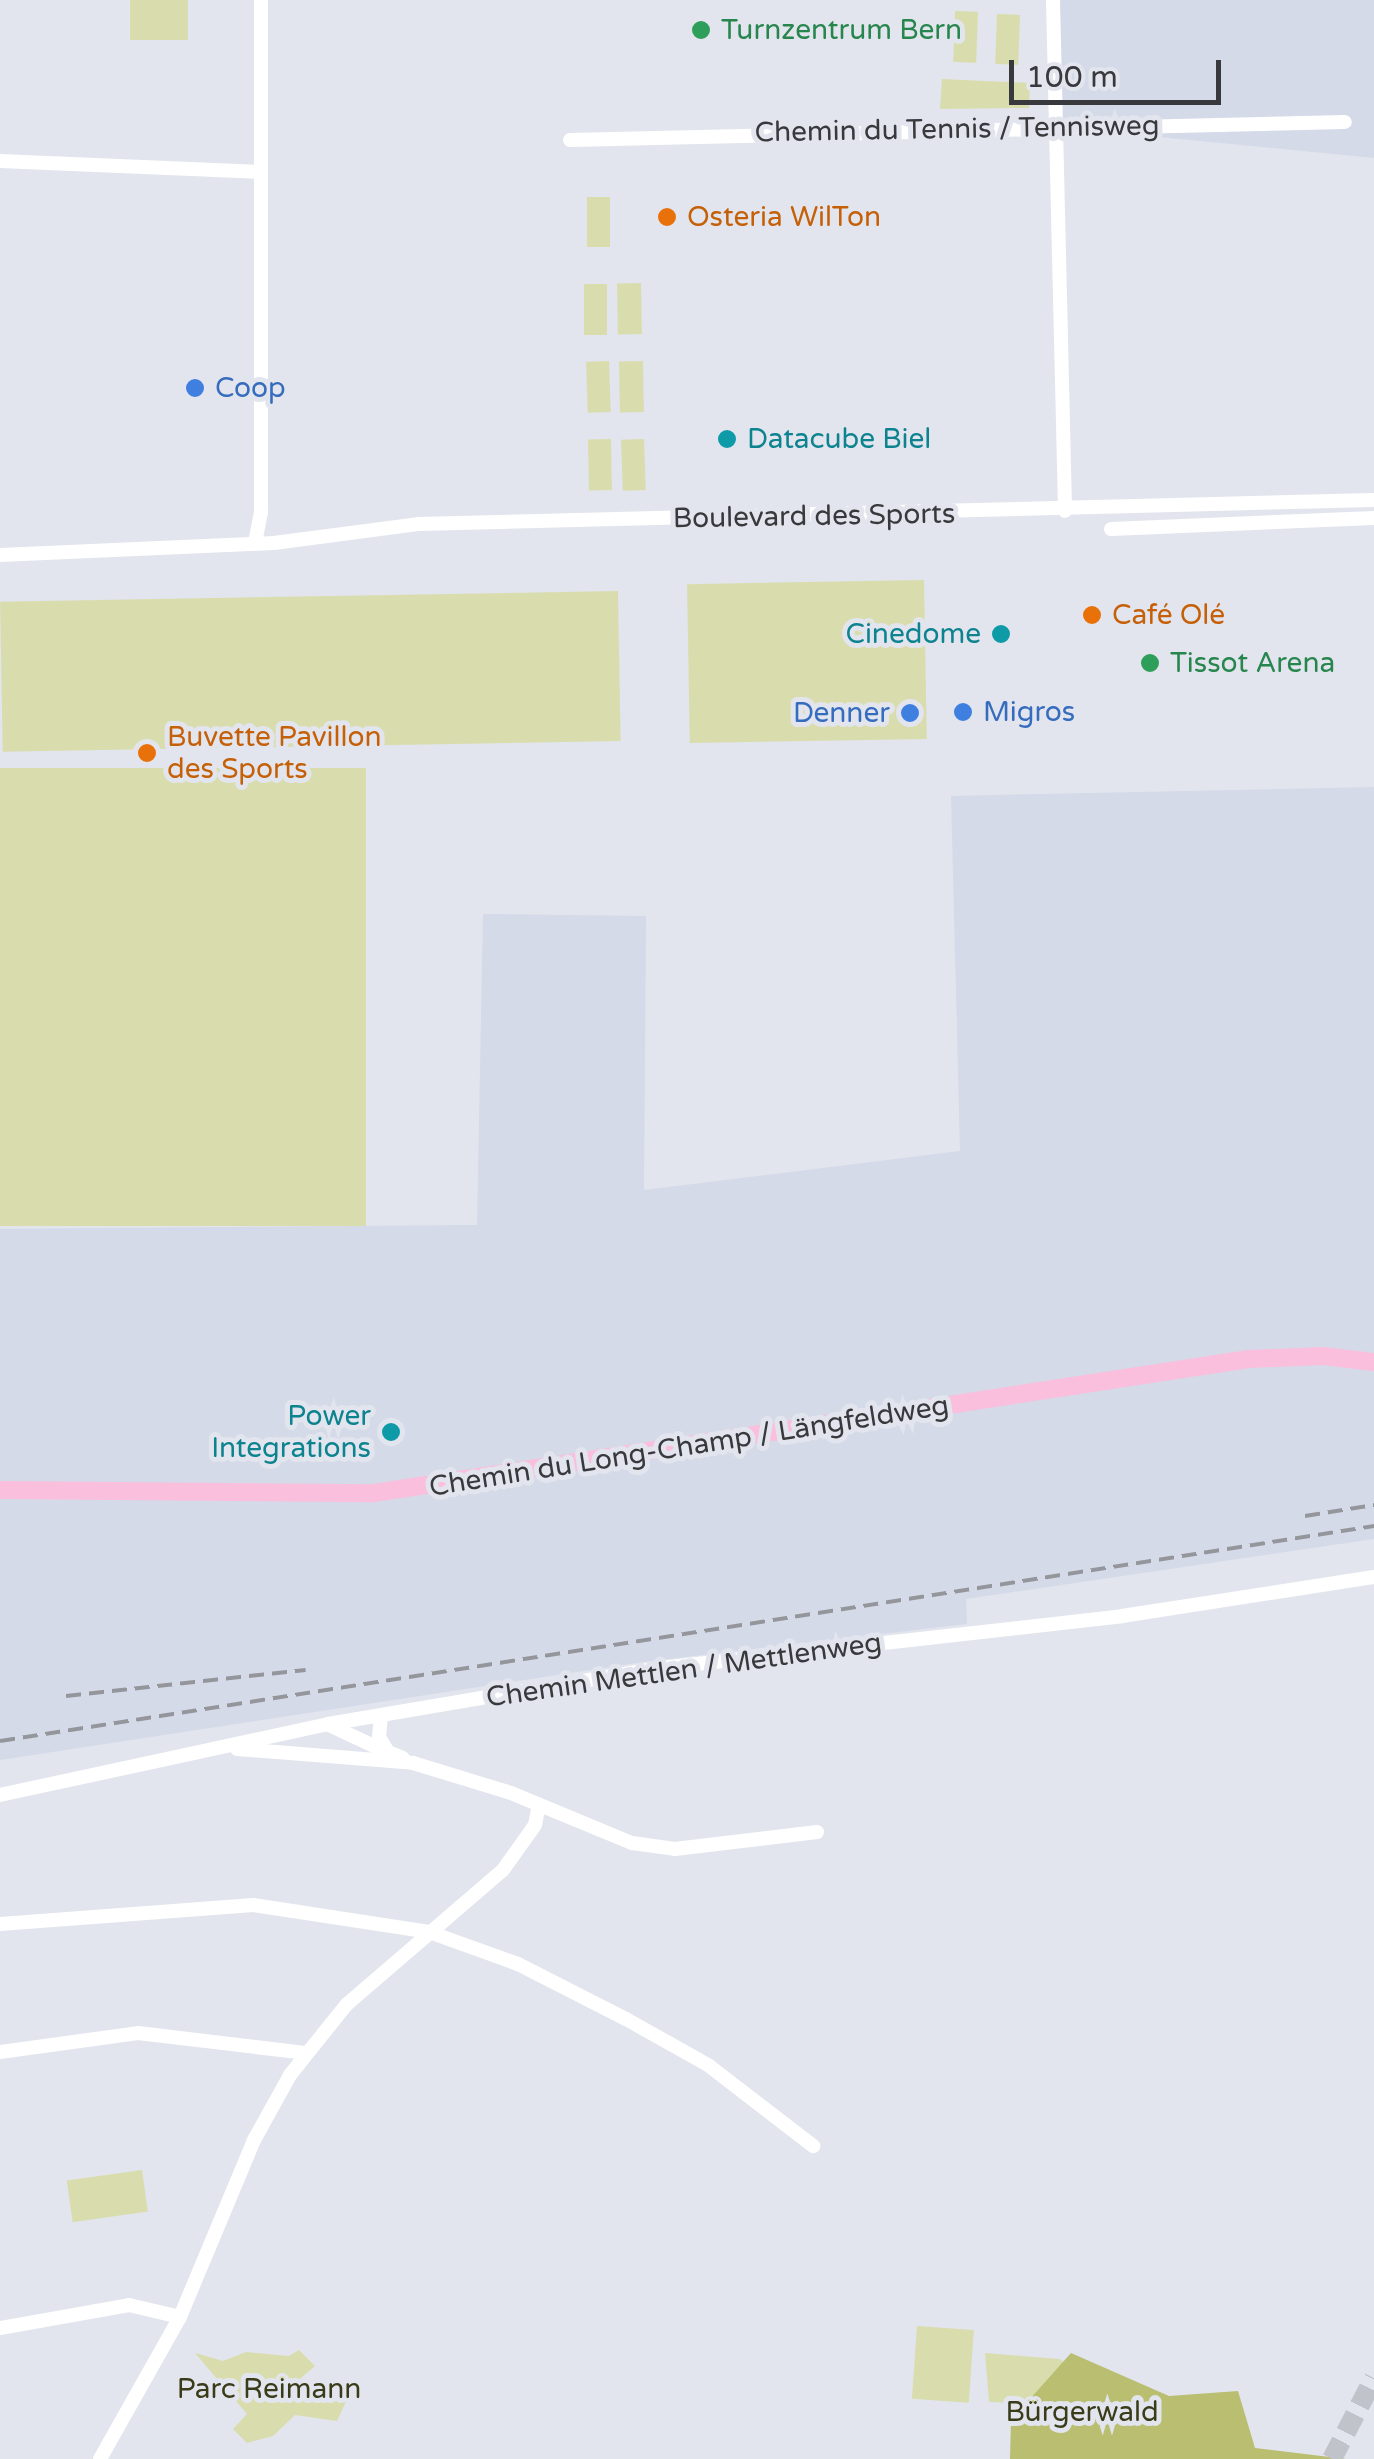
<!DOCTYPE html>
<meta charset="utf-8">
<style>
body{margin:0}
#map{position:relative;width:1374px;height:2459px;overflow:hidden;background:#e2e5ed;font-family:"Varela Round",sans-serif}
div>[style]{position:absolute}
.built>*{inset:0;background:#d4dae8}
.green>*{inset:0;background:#d9ddad;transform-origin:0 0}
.forest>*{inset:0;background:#babe70}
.highway-tunnel>*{height:20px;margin-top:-10px;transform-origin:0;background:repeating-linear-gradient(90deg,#c0c3ca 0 20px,transparent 0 30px)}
.minor>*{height:14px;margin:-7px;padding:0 7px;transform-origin:7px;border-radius:7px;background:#fff}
.major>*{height:18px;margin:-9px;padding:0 9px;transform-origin:9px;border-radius:9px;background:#fabfdd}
.rail>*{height:4px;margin-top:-2px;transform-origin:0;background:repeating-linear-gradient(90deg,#94969c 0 15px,transparent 0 23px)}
.dots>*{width:28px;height:28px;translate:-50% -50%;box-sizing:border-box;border:5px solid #e2e5ed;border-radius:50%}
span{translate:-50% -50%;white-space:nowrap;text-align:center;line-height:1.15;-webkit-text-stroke:10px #e2e5ed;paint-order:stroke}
.leisure-label{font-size:28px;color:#27864d}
.left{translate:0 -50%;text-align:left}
.street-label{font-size:28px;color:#38393c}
.food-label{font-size:28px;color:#c56008}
.shop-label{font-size:28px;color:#366cbe}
.right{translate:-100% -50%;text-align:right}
.culture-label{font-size:28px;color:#0d838f}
.park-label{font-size:28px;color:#3a3b19}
.scale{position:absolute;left:1009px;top:60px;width:212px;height:45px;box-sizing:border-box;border:5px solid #38393c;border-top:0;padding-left:12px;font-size:30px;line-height:35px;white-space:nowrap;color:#38393c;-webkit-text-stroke:8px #e2e5ed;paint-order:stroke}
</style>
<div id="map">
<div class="built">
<i style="clip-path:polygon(1054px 0,1374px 0,1374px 158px,1056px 127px)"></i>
<i style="clip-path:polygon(1374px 787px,1374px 1539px,966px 1599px,967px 1624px,643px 1662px,0 1760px,0 1229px,477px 1225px,483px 914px,646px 916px,644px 1190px,960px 1151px,951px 796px)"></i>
</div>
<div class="green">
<i style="left:130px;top:0;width:58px;height:40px"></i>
<i style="left:955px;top:11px;width:23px;height:51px;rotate:2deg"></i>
<i style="left:997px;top:14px;width:23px;height:50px;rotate:2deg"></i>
<i style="clip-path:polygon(942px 79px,1030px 83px,1029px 108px,940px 109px)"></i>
<i style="left:587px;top:197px;width:23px;height:50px"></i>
<i style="left:641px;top:283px;width:51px;height:24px;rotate:89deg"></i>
<i style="left:584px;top:284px;width:23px;height:51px"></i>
<i style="left:609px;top:361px;width:51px;height:23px;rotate:88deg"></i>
<i style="left:643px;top:361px;width:51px;height:24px;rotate:89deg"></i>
<i style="left:611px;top:439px;width:51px;height:23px;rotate:89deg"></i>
<i style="left:644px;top:439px;width:51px;height:23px;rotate:88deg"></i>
<i style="left:924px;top:580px;width:159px;height:237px;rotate:89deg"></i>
<i style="left:618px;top:591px;width:150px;height:618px;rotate:89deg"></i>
<i style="left:366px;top:768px;width:458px;height:366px;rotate:90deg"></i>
<i style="left:142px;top:2170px;width:42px;height:76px;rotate:82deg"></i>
<i style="left:917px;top:2326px;width:57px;height:73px;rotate:4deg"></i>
<i style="clip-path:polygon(299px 2350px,315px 2366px,301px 2378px,312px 2392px,319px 2386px,333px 2402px,349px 2395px,337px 2421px,295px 2415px,273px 2436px,247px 2443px,233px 2429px,247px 2414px,195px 2353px,223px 2361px,246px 2352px,289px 2356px)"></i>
<i style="clip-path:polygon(985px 2353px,1059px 2359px,1127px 2397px,1027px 2416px,1020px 2403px,989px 2402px)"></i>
</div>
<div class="forest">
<i style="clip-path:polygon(1071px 2353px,1169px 2396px,1238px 2391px,1255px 2448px,1346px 2459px,1010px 2459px,1011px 2420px)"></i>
</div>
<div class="highway-tunnel">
<i style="left:1332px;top:2459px;width:91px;rotate:-62.6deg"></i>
</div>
<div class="minor">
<i style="left:1053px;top:0;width:511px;rotate:88.65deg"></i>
<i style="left:570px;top:140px;width:775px;rotate:-1.33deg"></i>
<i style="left:0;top:161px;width:260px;rotate:2.4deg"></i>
<i style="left:1111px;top:529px;width:263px;rotate:-2.4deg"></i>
<i style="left:255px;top:543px;width:32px;rotate:-79deg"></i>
<i style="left:261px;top:512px;width:512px;rotate:-90deg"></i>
<i style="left:0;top:555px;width:274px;rotate:-2.5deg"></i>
<i style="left:274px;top:543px;width:145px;rotate:-7.5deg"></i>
<i style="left:418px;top:524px;width:956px;rotate:-1.44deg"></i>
<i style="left:381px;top:1715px;width:22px;rotate:95deg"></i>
<i style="left:379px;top:1737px;width:17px;rotate:59deg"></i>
<i style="left:388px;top:1752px;width:16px;rotate:22deg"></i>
<i style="left:329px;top:1725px;width:64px;rotate:25deg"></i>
<i style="left:237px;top:1749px;width:177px;rotate:4.5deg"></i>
<i style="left:413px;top:1763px;width:102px;rotate:17deg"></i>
<i style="left:511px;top:1793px;width:131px;rotate:22.5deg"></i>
<i style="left:632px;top:1843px;width:43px;rotate:7.9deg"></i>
<i style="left:675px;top:1849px;width:143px;rotate:-6.8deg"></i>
<i style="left:0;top:1795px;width:336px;rotate:-12.2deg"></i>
<i style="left:328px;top:1724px;width:329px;rotate:-9.6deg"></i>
<i style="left:652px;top:1669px;width:473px;rotate:-6.4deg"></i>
<i style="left:1122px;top:1616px;width:255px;rotate:-8.8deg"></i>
<i style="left:0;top:1924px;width:254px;rotate:-4.3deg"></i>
<i style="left:253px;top:1905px;width:178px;rotate:8.7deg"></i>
<i style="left:429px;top:1932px;width:95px;rotate:19.8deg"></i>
<i style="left:518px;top:1964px;width:121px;rotate:27deg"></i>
<i style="left:626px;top:2019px;width:94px;rotate:29.3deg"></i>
<i style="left:708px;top:2065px;width:133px;rotate:37.6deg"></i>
<i style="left:0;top:2052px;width:139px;rotate:-7.8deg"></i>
<i style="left:138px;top:2033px;width:168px;rotate:6.8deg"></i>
<i style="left:0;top:2328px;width:131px;rotate:-10.1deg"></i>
<i style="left:129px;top:2305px;width:52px;rotate:13.2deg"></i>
<i style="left:100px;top:2459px;width:163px;rotate:-60.6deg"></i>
<i style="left:180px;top:2317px;width:192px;rotate:-67.3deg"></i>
<i style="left:254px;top:2140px;width:74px;rotate:-61deg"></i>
<i style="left:290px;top:2075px;width:90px;rotate:-51.3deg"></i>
<i style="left:346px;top:2005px;width:207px;rotate:-40.7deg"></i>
<i style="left:503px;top:1870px;width:55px;rotate:-54.6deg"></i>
<i style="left:535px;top:1825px;width:21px;rotate:-79deg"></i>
</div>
<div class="major">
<i style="left:0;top:1490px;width:374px;rotate:0.5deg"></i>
<i style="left:374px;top:1493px;width:885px;rotate:-8.71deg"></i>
<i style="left:1249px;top:1359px;width:74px;rotate:-2.3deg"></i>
<i style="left:1323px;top:1356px;width:51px;rotate:6.7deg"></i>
</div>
<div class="rail">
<i style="left:1305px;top:1516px;width:70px;rotate:-9.1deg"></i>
<i style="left:66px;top:1696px;width:241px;rotate:-6.2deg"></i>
<i style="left:0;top:1741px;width:1391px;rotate:-8.89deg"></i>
</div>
<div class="dots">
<i style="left:701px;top:30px;background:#2e9e5b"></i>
<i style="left:667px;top:217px;background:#e8710a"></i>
<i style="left:195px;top:388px;background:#3f7fe0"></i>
<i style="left:727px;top:439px;background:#0f9aa8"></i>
<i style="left:1092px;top:615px;background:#e8710a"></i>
<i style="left:1001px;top:634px;background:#0f9aa8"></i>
<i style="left:1150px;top:663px;background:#2e9e5b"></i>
<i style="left:963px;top:712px;background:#3f7fe0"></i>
<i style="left:910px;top:713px;background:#3f7fe0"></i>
<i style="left:147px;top:753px;background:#e8710a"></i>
<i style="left:391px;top:1432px;background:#0f9aa8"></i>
</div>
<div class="leisure-label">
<span class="left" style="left:721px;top:30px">Turnzentrum Bern</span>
<span class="left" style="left:1170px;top:663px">Tissot Arena</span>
</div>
<div class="street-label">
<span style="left:957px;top:129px;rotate:-1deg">Chemin du Tennis / Tennisweg</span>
<span style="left:814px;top:516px;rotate:-1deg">Boulevard des Sports</span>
<span style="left:689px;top:1446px;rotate:-9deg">Chemin du Long-Champ / Längfeldweg</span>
<span style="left:684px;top:1670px;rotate:-8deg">Chemin Mettlen / Mettlenweg</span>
</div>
<div class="food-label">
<span class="left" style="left:687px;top:217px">Osteria WilTon</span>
<span class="left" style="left:1112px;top:615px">Café Olé</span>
<span class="left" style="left:167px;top:753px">Buvette Pavillon<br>des Sports</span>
</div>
<div class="shop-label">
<span class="left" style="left:215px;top:388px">Coop</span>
<span class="left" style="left:983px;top:712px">Migros</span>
<span class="right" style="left:890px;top:713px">Denner</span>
</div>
<div class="culture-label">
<span class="left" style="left:747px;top:439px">Datacube Biel</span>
<span class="right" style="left:981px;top:634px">Cinedome</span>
<span class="right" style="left:371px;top:1432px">Power<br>Integrations</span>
</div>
<div class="park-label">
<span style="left:269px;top:2389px">Parc Reimann</span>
<span style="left:1082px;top:2412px">Bürgerwald</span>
</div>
<div class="scale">100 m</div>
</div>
